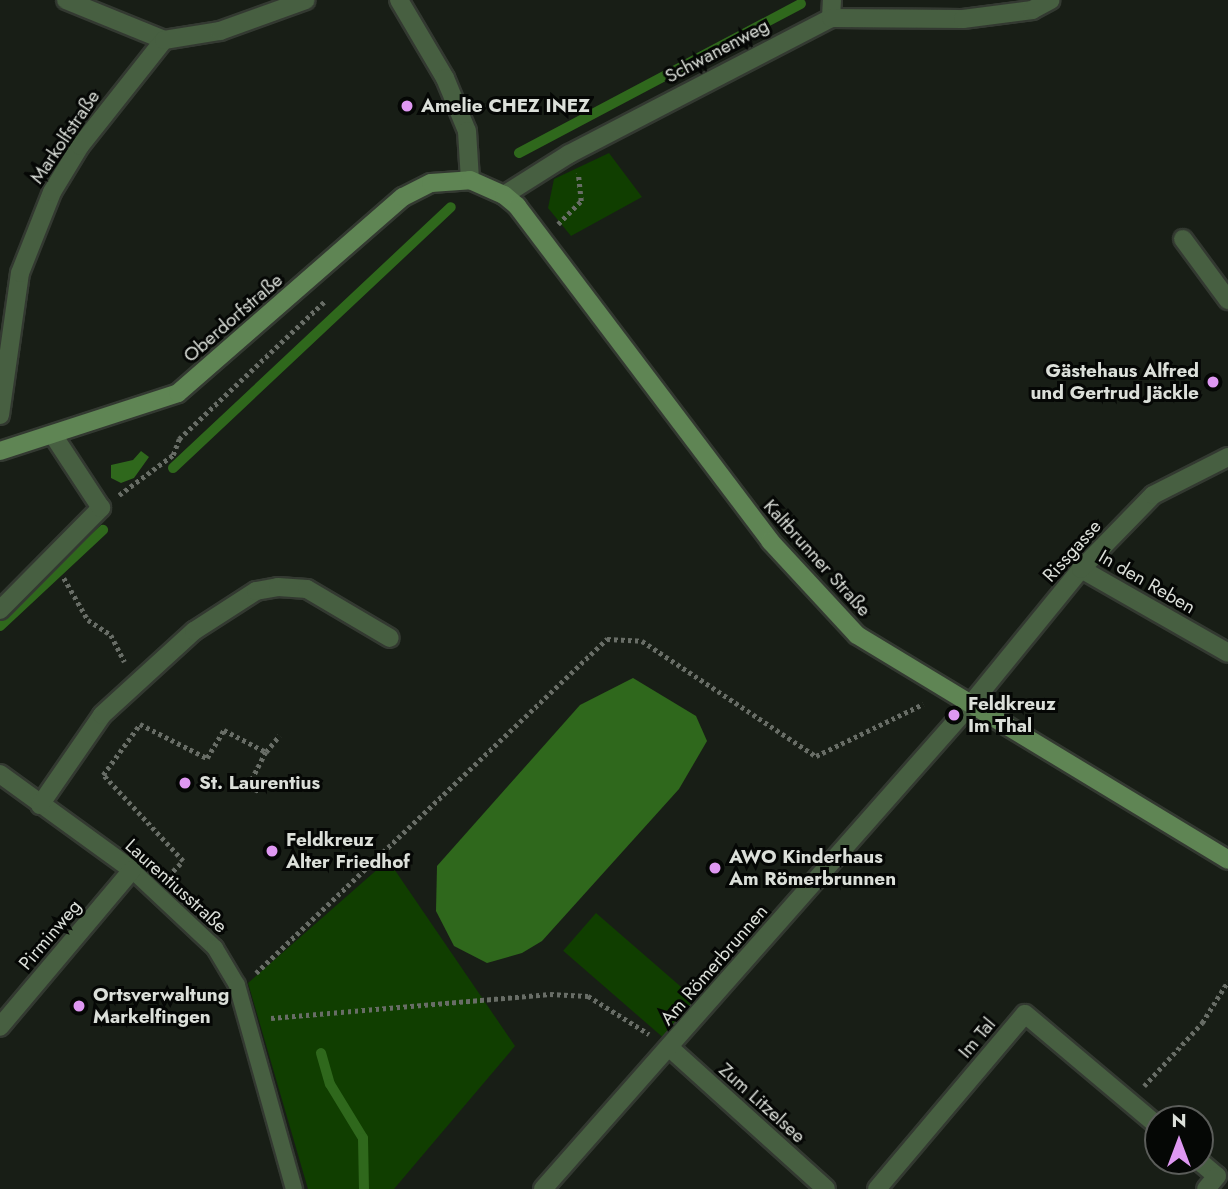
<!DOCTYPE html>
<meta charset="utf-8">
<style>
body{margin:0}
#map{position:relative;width:1228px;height:1189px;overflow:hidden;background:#181e16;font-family:Jost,sans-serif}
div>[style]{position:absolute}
.green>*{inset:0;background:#103e00;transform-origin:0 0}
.water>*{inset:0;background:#2f681c}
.stream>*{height:10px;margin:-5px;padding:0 5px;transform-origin:5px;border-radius:5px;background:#2f681c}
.path>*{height:4.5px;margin-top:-2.25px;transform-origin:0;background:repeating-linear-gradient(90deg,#686d66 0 3.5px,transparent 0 7px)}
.roads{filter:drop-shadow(2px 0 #333931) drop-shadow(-2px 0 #333931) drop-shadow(0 2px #333931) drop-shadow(0 -2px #333931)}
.lane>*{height:16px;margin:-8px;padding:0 8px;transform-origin:8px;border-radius:8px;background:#475f41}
.street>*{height:18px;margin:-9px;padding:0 9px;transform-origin:9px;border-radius:9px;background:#475f41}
.secondary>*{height:18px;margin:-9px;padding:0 9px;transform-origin:9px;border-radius:9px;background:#5f8554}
.dots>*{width:19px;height:19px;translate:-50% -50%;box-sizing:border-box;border:4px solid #050705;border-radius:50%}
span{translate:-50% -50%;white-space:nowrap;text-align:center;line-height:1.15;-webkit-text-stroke:6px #050705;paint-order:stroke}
.street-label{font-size:19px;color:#dbdfd9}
.poi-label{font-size:19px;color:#dbdfd9;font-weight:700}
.left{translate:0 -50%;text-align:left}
.right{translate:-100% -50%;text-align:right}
.north{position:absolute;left:1144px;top:1105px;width:70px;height:70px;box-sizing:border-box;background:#050705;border:2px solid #5b5d5a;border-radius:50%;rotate:0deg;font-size:19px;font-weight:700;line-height:28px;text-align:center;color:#dbdfd9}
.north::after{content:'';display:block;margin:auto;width:24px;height:32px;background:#df98f2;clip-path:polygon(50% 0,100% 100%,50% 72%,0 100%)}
</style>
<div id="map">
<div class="green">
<i style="clip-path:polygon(609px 153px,642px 197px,571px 236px,548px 208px,554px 179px)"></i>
<i style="clip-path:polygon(388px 860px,515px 1046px,394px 1189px,308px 1189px,248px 983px)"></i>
<i style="left:596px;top:913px;width:132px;height:50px;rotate:41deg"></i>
</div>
<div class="water">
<i style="clip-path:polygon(141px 451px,149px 457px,134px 478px,121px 483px,111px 478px,111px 465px,133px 460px)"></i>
<i style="clip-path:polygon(633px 678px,696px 716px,707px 741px,679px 789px,542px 941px,522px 953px,487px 963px,454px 946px,436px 911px,437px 866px,580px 705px)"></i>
</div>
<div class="stream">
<i style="left:519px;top:153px;width:319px;rotate:-27.9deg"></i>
<i style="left:173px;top:468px;width:381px;rotate:-43.2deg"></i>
<i style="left:0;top:626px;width:141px;rotate:-43deg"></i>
<i style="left:321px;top:1053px;width:32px;rotate:74deg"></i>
<i style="left:330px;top:1084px;width:63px;rotate:58.6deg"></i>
<i style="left:363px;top:1138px;width:51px;rotate:88.9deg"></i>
</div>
<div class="path">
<i style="left:558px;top:224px;width:33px;rotate:-45deg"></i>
<i style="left:581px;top:201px;width:28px;rotate:-96deg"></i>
<i style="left:119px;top:495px;width:67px;rotate:-36.5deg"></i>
<i style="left:173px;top:455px;width:17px;rotate:-69deg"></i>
<i style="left:179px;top:439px;width:201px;rotate:-43.4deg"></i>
<i style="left:64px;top:578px;width:48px;rotate:60.3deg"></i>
<i style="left:88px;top:620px;width:27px;rotate:33deg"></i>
<i style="left:111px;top:635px;width:30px;rotate:63deg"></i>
<i style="left:266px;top:752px;width:21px;rotate:-51deg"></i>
<i style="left:168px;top:876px;width:21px;rotate:-45deg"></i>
<i style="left:183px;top:861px;width:117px;rotate:-132.9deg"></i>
<i style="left:103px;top:775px;width:63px;rotate:-54deg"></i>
<i style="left:140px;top:724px;width:75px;rotate:26.9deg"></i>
<i style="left:207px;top:758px;width:33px;rotate:-59deg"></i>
<i style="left:224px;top:730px;width:47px;rotate:27.6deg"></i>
<i style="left:266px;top:752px;width:38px;rotate:117deg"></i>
<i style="left:249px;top:786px;width:13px;rotate:27deg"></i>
<i style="left:256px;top:973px;width:485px;rotate:-43.6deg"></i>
<i style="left:607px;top:639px;width:35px;rotate:3deg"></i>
<i style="left:642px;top:641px;width:209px;rotate:33.5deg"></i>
<i style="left:816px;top:756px;width:119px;rotate:-25.9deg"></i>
<i style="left:271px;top:1018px;width:280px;rotate:-4.9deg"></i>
<i style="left:550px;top:994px;width:38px;rotate:3deg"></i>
<i style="left:588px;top:996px;width:72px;rotate:31.9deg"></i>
<i style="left:1144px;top:1086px;width:86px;rotate:-47.4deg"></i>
<i style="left:1202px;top:1023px;width:49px;rotate:-58.2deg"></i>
</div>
<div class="roads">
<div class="lane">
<i style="left:132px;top:870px;width:114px;rotate:43.2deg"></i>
<i style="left:215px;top:948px;width:43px;rotate:59.3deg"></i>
<i style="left:237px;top:985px;width:212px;rotate:74.4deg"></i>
</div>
<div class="street">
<i style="left:66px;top:0;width:106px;rotate:22.2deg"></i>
<i style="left:399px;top:0;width:91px;rotate:59.5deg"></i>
<i style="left:445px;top:78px;width:57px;rotate:67.5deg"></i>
<i style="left:467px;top:131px;width:49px;rotate:86.5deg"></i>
<i style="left:831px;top:18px;width:18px;rotate:-87deg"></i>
<i style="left:504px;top:195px;width:77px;rotate:-32.2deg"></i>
<i style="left:569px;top:154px;width:295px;rotate:-27.4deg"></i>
<i style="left:831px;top:18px;width:132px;rotate:0.4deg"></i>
<i style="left:963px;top:19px;width:70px;rotate:-7.4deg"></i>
<i style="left:1032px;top:10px;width:21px;rotate:-28deg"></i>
<i style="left:1183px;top:239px;width:76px;rotate:53.6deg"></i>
<i style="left:0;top:415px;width:143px;rotate:-82deg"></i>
<i style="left:20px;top:273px;width:87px;rotate:-68.4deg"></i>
<i style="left:52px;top:192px;width:54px;rotate:-58.7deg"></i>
<i style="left:80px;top:146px;width:135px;rotate:-51.6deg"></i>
<i style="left:164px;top:40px;width:57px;rotate:-9.1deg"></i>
<i style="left:220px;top:31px;width:91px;rotate:-19.8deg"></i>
<i style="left:1081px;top:569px;width:169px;rotate:29.7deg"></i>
<i style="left:0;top:610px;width:144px;rotate:-45.3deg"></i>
<i style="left:101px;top:508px;width:87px;rotate:-123.3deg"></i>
<i style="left:0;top:774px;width:163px;rotate:36deg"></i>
<i style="left:132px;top:870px;width:205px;rotate:130.1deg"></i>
<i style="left:40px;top:805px;width:109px;rotate:-55.4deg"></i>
<i style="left:102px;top:715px;width:125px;rotate:-42.4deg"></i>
<i style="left:194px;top:631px;width:74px;rotate:-32.8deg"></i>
<i style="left:256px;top:591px;width:22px;rotate:-10deg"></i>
<i style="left:278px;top:587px;width:29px;rotate:4deg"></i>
<i style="left:307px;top:589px;width:96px;rotate:30.6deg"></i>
<i style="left:670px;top:1048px;width:210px;rotate:42.1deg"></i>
<i style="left:1199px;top:1161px;width:23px;rotate:40deg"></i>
<i style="left:1217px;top:1176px;width:17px;rotate:130deg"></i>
<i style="left:543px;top:1189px;width:647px;rotate:-48.57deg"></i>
<i style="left:971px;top:704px;width:174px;rotate:-50.8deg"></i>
<i style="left:1081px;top:569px;width:103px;rotate:-45.8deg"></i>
<i style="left:1153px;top:495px;width:84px;rotate:-26.9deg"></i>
<i style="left:877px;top:1189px;width:229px;rotate:-49.8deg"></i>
<i style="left:1025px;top:1014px;width:174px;rotate:40.1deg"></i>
</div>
<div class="secondary">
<i style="left:0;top:451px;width:187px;rotate:-18deg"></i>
<i style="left:178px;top:393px;width:298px;rotate:-41.1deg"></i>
<i style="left:403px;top:197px;width:31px;rotate:-27deg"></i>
<i style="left:431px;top:183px;width:39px;rotate:-4deg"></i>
<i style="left:470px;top:180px;width:37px;rotate:24deg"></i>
<i style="left:504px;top:195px;width:17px;rotate:40deg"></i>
<i style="left:517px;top:206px;width:420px;rotate:52.9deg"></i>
<i style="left:770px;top:541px;width:128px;rotate:47.2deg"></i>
<i style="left:857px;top:635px;width:434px;rotate:31.2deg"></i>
</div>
</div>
<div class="dots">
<i style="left:407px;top:106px;background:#df98f2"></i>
<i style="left:1213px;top:382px;background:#df98f2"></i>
<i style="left:954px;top:715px;background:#df98f2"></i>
<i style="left:185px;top:783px;background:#df98f2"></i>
<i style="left:272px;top:851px;background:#df98f2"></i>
<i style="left:715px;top:868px;background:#df98f2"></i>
<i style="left:79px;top:1006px;background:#df98f2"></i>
</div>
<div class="street-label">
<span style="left:717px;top:51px;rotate:-28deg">Schwanenweg</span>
<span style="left:65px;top:137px;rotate:-56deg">Markolfstraße</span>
<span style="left:233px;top:318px;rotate:-41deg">Oberdorfstraße</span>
<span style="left:1072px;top:551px;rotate:-48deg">Rissgasse</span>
<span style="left:817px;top:558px;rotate:48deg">Kaltbrunner Straße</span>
<span style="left:1147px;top:582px;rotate:30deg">In den Reben</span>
<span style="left:176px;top:886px;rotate:42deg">Laurentiusstraße</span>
<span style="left:50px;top:935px;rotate:-50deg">Pirminweg</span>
<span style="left:714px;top:965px;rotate:-49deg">Am Römerbrunnen</span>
<span style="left:977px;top:1038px;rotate:-50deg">Im Tal</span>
<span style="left:762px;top:1103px;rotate:42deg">Zum Litzelsee</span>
</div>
<div class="poi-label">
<span class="left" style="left:421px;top:106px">Amelie CHEZ INEZ</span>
<span class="right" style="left:1199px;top:382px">Gästehaus Alfred<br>und Gertrud Jäckle</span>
<span class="left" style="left:968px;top:715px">Feldkreuz<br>Im Thal</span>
<span class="left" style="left:199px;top:783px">St. Laurentius</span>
<span class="left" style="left:286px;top:851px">Feldkreuz<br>Alter Friedhof</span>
<span class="left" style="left:729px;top:868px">AWO Kinderhaus<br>Am Römerbrunnen</span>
<span class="left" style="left:93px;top:1006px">Ortsverwaltung<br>Markelfingen</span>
</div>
<div class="north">N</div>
</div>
